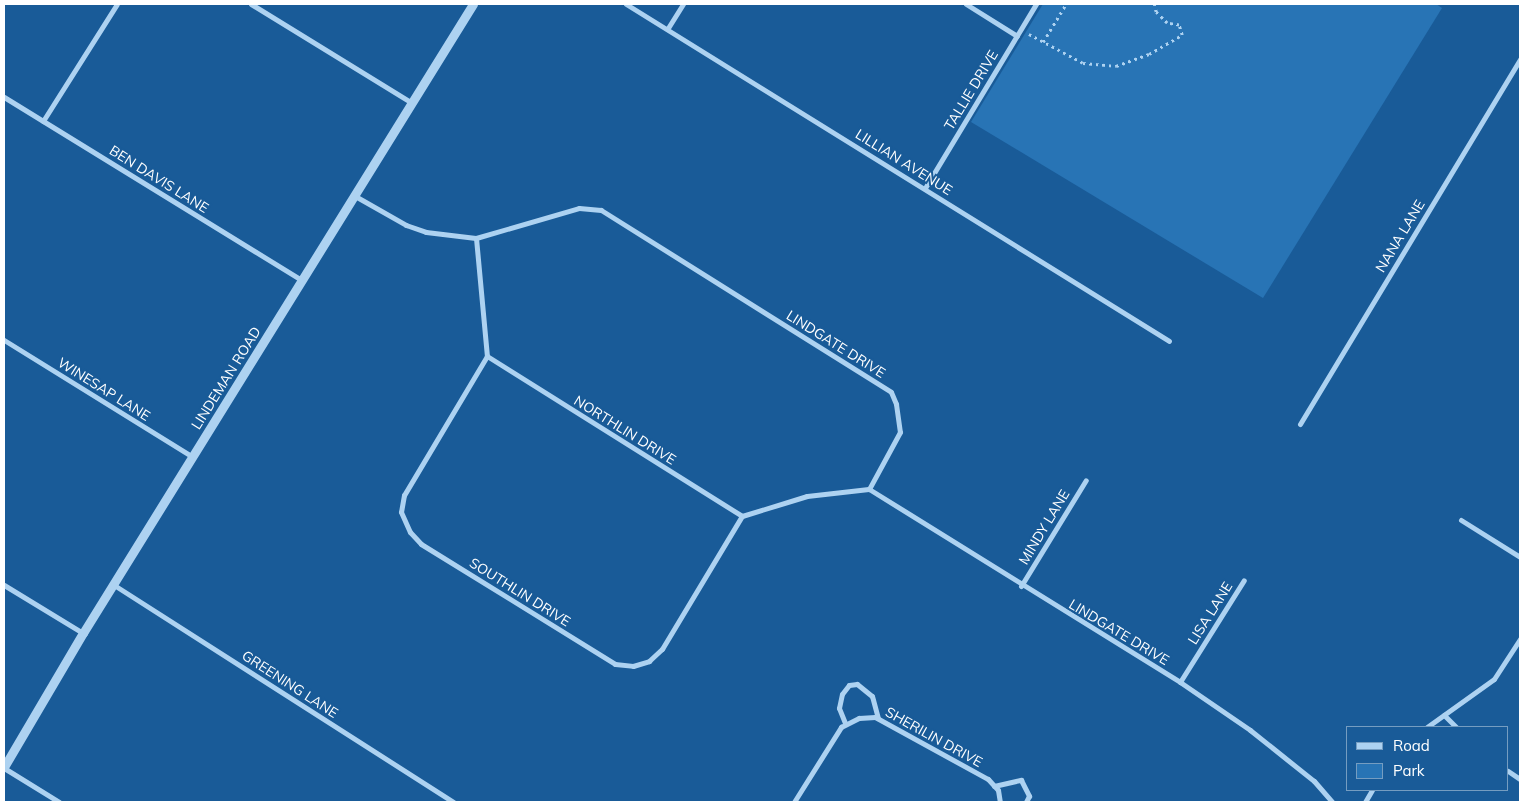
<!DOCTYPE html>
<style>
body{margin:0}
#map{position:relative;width:1524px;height:806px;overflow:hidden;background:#195b98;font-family:Mulish,sans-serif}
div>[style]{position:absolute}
.green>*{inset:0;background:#2874b5}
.path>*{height:2.5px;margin-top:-1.25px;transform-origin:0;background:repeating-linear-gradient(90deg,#add2f1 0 2.5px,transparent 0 6.5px)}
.minor>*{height:5px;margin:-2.5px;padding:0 2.5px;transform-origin:2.5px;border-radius:2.5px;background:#add2f1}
.tertiary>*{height:9px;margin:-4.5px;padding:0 4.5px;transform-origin:4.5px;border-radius:4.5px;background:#add2f1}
span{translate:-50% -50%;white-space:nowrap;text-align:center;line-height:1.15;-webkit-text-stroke:4px #195b98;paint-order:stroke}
.street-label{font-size:14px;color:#fff}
.frame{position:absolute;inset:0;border:5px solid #fff;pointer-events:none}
.legend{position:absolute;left:1346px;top:726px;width:162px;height:65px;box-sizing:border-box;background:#195b98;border:1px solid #759dc1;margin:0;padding:6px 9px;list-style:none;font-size:15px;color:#fff}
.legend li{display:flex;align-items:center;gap:10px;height:25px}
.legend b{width:25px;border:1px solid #759dc1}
</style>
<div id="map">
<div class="green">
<i style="clip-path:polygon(1043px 4px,1436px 4px,1442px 8px,1263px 298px,971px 122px)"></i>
</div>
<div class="path">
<i style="left:1029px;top:34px;width:61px;rotate:28.2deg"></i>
<i style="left:1083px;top:63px;width:33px;rotate:5deg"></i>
<i style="left:1116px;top:66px;width:35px;rotate:-20deg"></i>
<i style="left:1149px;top:54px;width:38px;rotate:-30deg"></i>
<i style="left:1182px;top:35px;width:10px;rotate:-107deg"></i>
<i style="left:1179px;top:25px;width:12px;rotate:-171deg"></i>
<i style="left:1167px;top:23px;width:16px;rotate:-135deg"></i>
<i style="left:1156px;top:12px;width:8px;rotate:-104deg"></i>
<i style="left:1043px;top:42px;width:44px;rotate:-58.8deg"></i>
</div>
<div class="minor">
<i style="left:251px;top:4px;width:187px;rotate:31.6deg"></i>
<i style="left:626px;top:4px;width:639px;rotate:31.82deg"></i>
<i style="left:966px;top:4px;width:60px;rotate:32.1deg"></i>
<i style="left:668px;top:28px;width:28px;rotate:-58deg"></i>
<i style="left:4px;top:97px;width:350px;rotate:31.6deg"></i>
<i style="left:43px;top:121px;width:138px;rotate:-57.7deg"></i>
<i style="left:925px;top:188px;width:215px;rotate:-58.9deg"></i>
<i style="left:355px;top:196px;width:59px;rotate:29.6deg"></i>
<i style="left:406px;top:225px;width:21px;rotate:19deg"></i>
<i style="left:426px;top:232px;width:50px;rotate:6.8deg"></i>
<i style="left:476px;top:238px;width:107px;rotate:-16.2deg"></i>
<i style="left:579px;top:208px;width:22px;rotate:5deg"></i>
<i style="left:601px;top:210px;width:342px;rotate:32.1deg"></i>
<i style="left:891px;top:392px;width:13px;rotate:67deg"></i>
<i style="left:896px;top:404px;width:28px;rotate:82deg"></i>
<i style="left:900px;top:432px;width:65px;rotate:118.5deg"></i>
<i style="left:869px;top:489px;width:366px;rotate:31.8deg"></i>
<i style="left:1180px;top:682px;width:85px;rotate:34.4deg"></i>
<i style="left:1250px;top:730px;width:82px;rotate:38.6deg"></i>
<i style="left:1314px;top:781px;width:28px;rotate:49deg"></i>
<i style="left:476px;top:238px;width:119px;rotate:84.7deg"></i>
<i style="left:487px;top:356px;width:301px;rotate:32.1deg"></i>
<i style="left:742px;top:516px;width:68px;rotate:-17.1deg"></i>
<i style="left:807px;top:496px;width:62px;rotate:-6.4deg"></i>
<i style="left:4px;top:340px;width:222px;rotate:31.8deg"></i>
<i style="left:487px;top:356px;width:162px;rotate:120.8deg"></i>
<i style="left:404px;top:495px;width:17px;rotate:100deg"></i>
<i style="left:401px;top:512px;width:22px;rotate:66deg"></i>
<i style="left:410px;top:532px;width:16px;rotate:47deg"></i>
<i style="left:421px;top:544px;width:228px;rotate:31.7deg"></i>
<i style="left:615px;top:664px;width:18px;rotate:6deg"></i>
<i style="left:633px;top:666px;width:17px;rotate:-17deg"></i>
<i style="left:649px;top:661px;width:18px;rotate:-43deg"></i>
<i style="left:662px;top:649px;width:155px;rotate:-59deg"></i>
<i style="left:1300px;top:424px;width:426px;rotate:-58.9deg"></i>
<i style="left:1461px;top:520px;width:70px;rotate:32.1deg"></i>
<i style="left:4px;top:585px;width:92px;rotate:31.3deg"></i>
<i style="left:114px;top:585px;width:403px;rotate:32.6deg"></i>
<i style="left:1021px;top:586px;width:124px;rotate:-58.5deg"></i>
<i style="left:1180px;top:682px;width:120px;rotate:-57.9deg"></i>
<i style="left:1444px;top:715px;width:17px;rotate:45deg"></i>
<i style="left:845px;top:723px;width:16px;rotate:-112deg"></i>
<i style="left:839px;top:708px;width:14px;rotate:-78deg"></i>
<i style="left:842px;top:694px;width:11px;rotate:-52deg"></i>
<i style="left:849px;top:685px;width:8px;rotate:-7deg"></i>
<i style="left:857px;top:684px;width:19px;rotate:39deg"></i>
<i style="left:872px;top:696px;width:23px;rotate:75deg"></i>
<i style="left:1427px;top:727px;width:82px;rotate:-35.6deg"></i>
<i style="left:1494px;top:679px;width:48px;rotate:-57deg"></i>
<i style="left:4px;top:768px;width:65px;rotate:31.7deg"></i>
<i style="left:1508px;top:771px;width:14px;rotate:34deg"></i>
<i style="left:994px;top:786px;width:28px;rotate:-13deg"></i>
<i style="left:1021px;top:780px;width:18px;rotate:63deg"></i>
<i style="left:1029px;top:796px;width:7px;rotate:117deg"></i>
<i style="left:794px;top:802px;width:89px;rotate:-57.9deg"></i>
<i style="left:841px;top:727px;width:20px;rotate:-27deg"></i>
<i style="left:859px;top:718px;width:16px;rotate:-4deg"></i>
<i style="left:875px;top:717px;width:129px;rotate:28.8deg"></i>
<i style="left:988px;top:779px;width:15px;rotate:48deg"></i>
<i style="left:998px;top:790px;width:12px;rotate:81deg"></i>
<i style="left:1365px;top:802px;width:14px;rotate:-60deg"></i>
</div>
<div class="tertiary">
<i style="left:4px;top:767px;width:156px;rotate:-59.5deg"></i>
<i style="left:83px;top:633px;width:740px;rotate:-58.2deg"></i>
</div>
<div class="street-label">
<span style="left:971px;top:90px;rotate:-59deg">TALLIE DRIVE</span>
<span style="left:904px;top:162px;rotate:32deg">LILLIAN AVENUE</span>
<span style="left:159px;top:179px;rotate:32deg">BEN DAVIS LANE</span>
<span style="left:1400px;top:236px;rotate:-59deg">NANA LANE</span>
<span style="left:836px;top:344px;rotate:32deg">LINDGATE DRIVE</span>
<span style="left:226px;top:378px;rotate:-58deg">LINDEMAN ROAD</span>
<span style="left:104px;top:389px;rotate:32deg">WINESAP LANE</span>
<span style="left:625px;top:430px;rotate:32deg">NORTHLIN DRIVE</span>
<span style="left:1044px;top:527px;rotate:-59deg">MINDY LANE</span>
<span style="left:520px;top:592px;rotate:32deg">SOUTHLIN DRIVE</span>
<span style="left:1210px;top:613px;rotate:-58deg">LISA LANE</span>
<span style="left:1119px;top:632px;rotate:31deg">LINDGATE DRIVE</span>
<span style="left:290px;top:684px;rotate:33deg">GREENING LANE</span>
<span style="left:934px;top:737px;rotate:29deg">SHERILIN DRIVE</span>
</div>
<div class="frame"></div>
<ul class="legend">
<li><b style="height:6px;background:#add2f1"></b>Road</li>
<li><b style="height:14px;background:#2874b5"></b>Park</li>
</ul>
</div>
